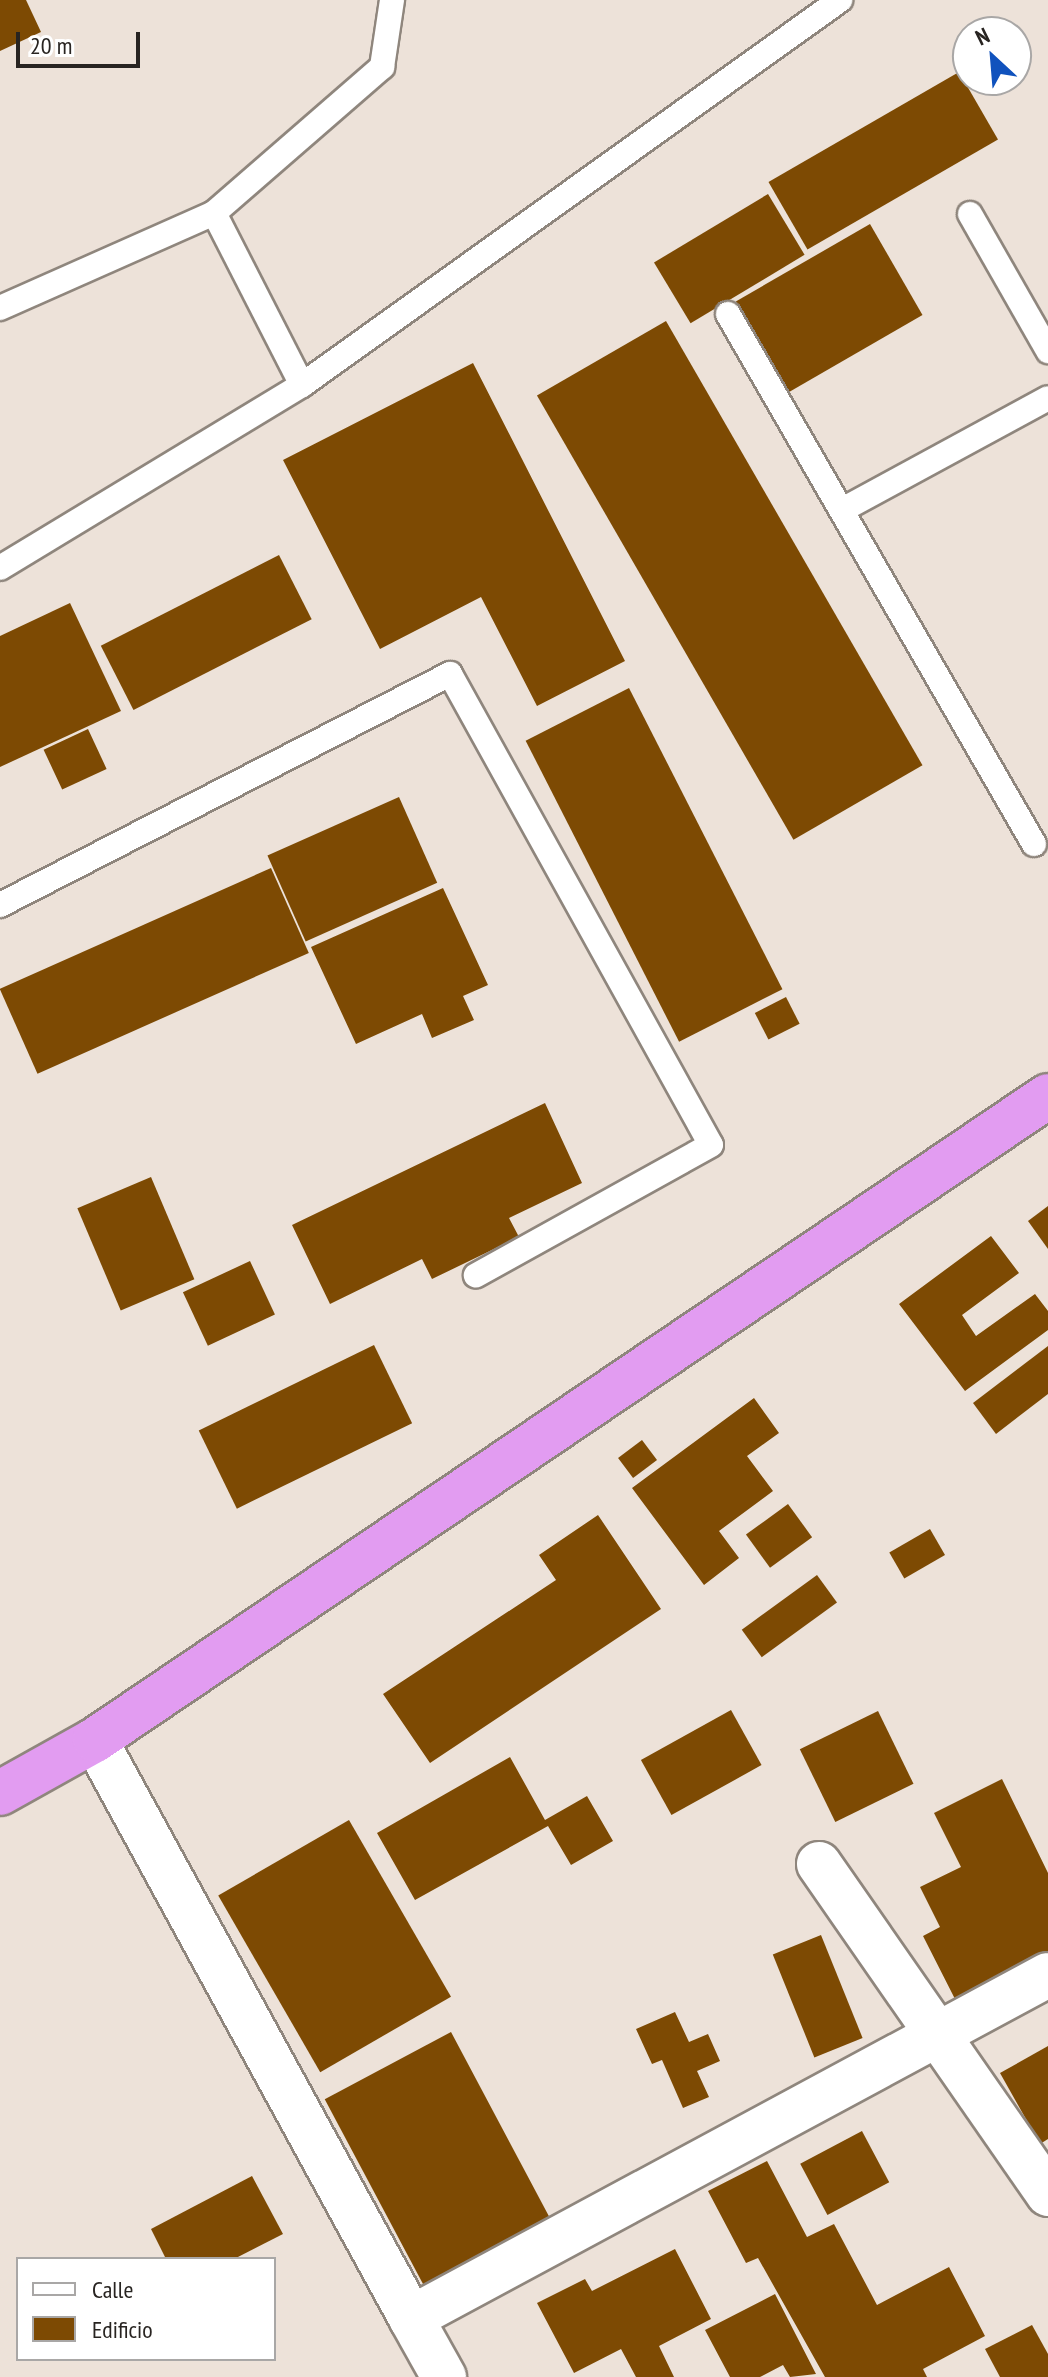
<!DOCTYPE html>
<style>
body{margin:0}
#map{position:relative;width:1048px;height:2377px;overflow:hidden;background:#ede2d9;font-family:"PT Sans Narrow",sans-serif}
div>[style]{position:absolute}
.building>*{inset:0;background:#7d4a03;transform-origin:0 0}
.roads{filter:drop-shadow(2px 0 #8f867d) drop-shadow(-2px 0 #8f867d) drop-shadow(0 2px #8f867d) drop-shadow(0 -2px #8f867d)}
.lane>*{height:24px;margin:-12px;padding:0 12px;transform-origin:12px;border-radius:12px;background:#fff}
.street>*{height:44px;margin:-22px;padding:0 22px;transform-origin:22px;border-radius:22px;background:#fff}
.highway>*{height:44px;margin:-22px;padding:0 22px;transform-origin:22px;border-radius:22px;background:#e29cf1}
span{translate:-50% -50%;white-space:nowrap;text-align:center;line-height:1.15;-webkit-text-stroke:8px #fff;paint-order:stroke}
.legend{position:absolute;left:16px;top:2257px;width:260px;height:104px;box-sizing:border-box;background:#fff;border:2px solid #a9a7a6;margin:0;padding:10px 14px;list-style:none;font-size:24px;color:#282421}
.legend li{display:flex;align-items:center;gap:16px;height:40px}
.legend b{width:40px;border:2px solid #a9a7a6}
.north{position:absolute;left:952px;top:16px;width:80px;height:80px;box-sizing:border-box;background:#fff;border:2px solid #a9a7a6;border-radius:50%;rotate:334deg;font-size:22px;font-weight:700;line-height:32px;text-align:center;color:#282421}
.north::after{content:'';display:block;margin:auto;width:28px;height:36px;background:#1052bd;clip-path:polygon(50% 0,100% 100%,50% 72%,0 100%)}
.scale{position:absolute;left:16px;top:32px;width:124px;height:36px;box-sizing:border-box;border:4px solid #282421;border-top:0;padding-left:10px;font-size:24px;line-height:28px;white-space:nowrap;color:#282421;-webkit-text-stroke:6px #fff;paint-order:stroke}
</style>
<div id="map">
<div class="building">
<i style="clip-path:polygon(0 0,26px 0,41px 32px,0 51px)"></i>
<i style="left:959px;top:72px;width:78px;height:220px;rotate:60deg"></i>
<i style="left:768px;top:194px;width:71px;height:133px;rotate:59deg"></i>
<i style="left:870px;top:224px;width:105px;height:155px;rotate:60deg"></i>
<i style="left:666px;top:321px;width:513px;height:149px;rotate:60deg"></i>
<i style="clip-path:polygon(473px 363px,625px 661px,537px 706px,481px 597px,380px 649px,283px 460px)"></i>
<i style="left:279px;top:555px;width:72px;height:200px;rotate:63deg"></i>
<i style="clip-path:polygon(70px 603px,121px 711px,0 767px,0 636px)"></i>
<i style="left:629px;top:688px;width:338px;height:116px;rotate:63deg"></i>
<i style="left:88px;top:729px;width:44px;height:49px;rotate:65deg"></i>
<i style="left:399px;top:797px;width:94px;height:144px;rotate:66deg"></i>
<i style="left:271px;top:868px;width:93px;height:297px;rotate:66deg"></i>
<i style="clip-path:polygon(443px 888px,488px 985px,463px 996px,474px 1020px,432px 1038px,422px 1014px,356px 1044px,311px 947px)"></i>
<i style="left:786px;top:997px;width:30px;height:35px;rotate:63deg"></i>
<i style="clip-path:polygon(545px 1103px,582px 1183px,509px 1218px,519px 1237px,432px 1279px,422px 1259px,330px 1304px,292px 1225px)"></i>
<i style="left:151px;top:1177px;width:111px;height:80px;rotate:67deg"></i>
<i style="clip-path:polygon(1048px 1206px,1048px 1249px,1028px 1221px)"></i>
<i style="clip-path:polygon(991px 1236px,1019px 1273px,962px 1315px,976px 1336px,1035px 1294px,1048px 1311px,1048px 1330px,965px 1391px,899px 1304px)"></i>
<i style="left:250px;top:1261px;width:59px;height:74px;rotate:65deg"></i>
<i style="left:374px;top:1345px;width:87px;height:195px;rotate:64deg"></i>
<i style="clip-path:polygon(1048px 1346px,1048px 1394px,996px 1434px,973px 1403px)"></i>
<i style="clip-path:polygon(754px 1398px,779px 1433px,747px 1456px,773px 1491px,719px 1531px,739px 1558px,704px 1585px,632px 1488px)"></i>
<i style="left:642px;top:1440px;width:25px;height:30px;rotate:53deg"></i>
<i style="left:788px;top:1504px;width:41px;height:52px;rotate:54deg"></i>
<i style="clip-path:polygon(598px 1515px,661px 1609px,430px 1763px,383px 1694px,556px 1580px,539px 1555px)"></i>
<i style="left:930px;top:1529px;width:30px;height:47px;rotate:60deg"></i>
<i style="left:817px;top:1575px;width:34px;height:93px;rotate:54deg"></i>
<i style="left:731px;top:1710px;width:63px;height:103px;rotate:61deg"></i>
<i style="left:878px;top:1711px;width:81px;height:87px;rotate:64deg"></i>
<i style="clip-path:polygon(510px 1757px,545px 1820px,587px 1796px,613px 1841px,571px 1865px,548px 1826px,415px 1900px,377px 1833px)"></i>
<i style="clip-path:polygon(1002px 1779px,1048px 1873px,1048px 1955px,956px 2001px,923px 1936px,940px 1927px,920px 1887px,961px 1867px,934px 1813px)"></i>
<i style="left:349px;top:1820px;width:204px;height:151px;rotate:60deg"></i>
<i style="left:821px;top:1935px;width:111px;height:52px;rotate:68deg"></i>
<i style="clip-path:polygon(675px 2012px,689px 2042px,708px 2034px,720px 2061px,697px 2071px,709px 2097px,683px 2108px,662px 2060px,652px 2064px,636px 2029px)"></i>
<i style="left:451px;top:2032px;width:216px;height:143px;rotate:62deg"></i>
<i style="clip-path:polygon(1048px 2046px,1048px 2139px,1040px 2144px,1000px 2073px)"></i>
<i style="left:862px;top:2131px;width:58px;height:70px;rotate:62deg"></i>
<i style="clip-path:polygon(767px 2161px,807px 2237px,834px 2224px,877px 2305px,949px 2267px,985px 2336px,923px 2369px,927px 2377px,825px 2377px,758px 2258px,746px 2263px,708px 2191px)"></i>
<i style="clip-path:polygon(252px 2176px,283px 2234px,234px 2259px,166px 2259px,151px 2229px)"></i>
<i style="clip-path:polygon(675px 2249px,711px 2319px,659px 2346px,674px 2377px,636px 2377px,621px 2349px,574px 2373px,537px 2303px,585px 2279px,592px 2291px)"></i>
<i style="clip-path:polygon(775px 2294px,816px 2374px,790px 2377px,783px 2365px,760px 2377px,730px 2377px,705px 2330px)"></i>
<i style="clip-path:polygon(1032px 2325px,1048px 2354px,1048px 2377px,1000px 2377px,985px 2349px)"></i>
</div>
<div class="roads">
<div class="lane">
<i style="left:214px;top:213px;width:223px;rotate:-41deg"></i>
<i style="left:382px;top:67px;width:68px;rotate:-81.5deg"></i>
<i style="left:970px;top:214px;width:158px;rotate:60.3deg"></i>
<i style="left:0;top:308px;width:234px;rotate:-23.9deg"></i>
<i style="left:214px;top:213px;width:193px;rotate:62.9deg"></i>
<i style="left:302px;top:385px;width:353px;rotate:148.8deg"></i>
<i style="left:728px;top:314px;width:612px;rotate:60deg"></i>
<i style="left:302px;top:385px;width:662px;rotate:-35.59deg"></i>
<i style="left:842px;top:510px;width:234px;rotate:-28.5deg"></i>
<i style="left:0;top:905px;width:506px;rotate:-27.17deg"></i>
<i style="left:450px;top:674px;width:538px;rotate:61.01deg"></i>
<i style="left:711px;top:1145px;width:269px;rotate:151deg"></i>
</div>
<div class="street">
<i style="left:95px;top:1740px;width:659px;rotate:61.33deg"></i>
<i style="left:411px;top:2318px;width:723px;rotate:-28.3deg"></i>
<i style="left:819px;top:1864px;width:402px;rotate:55.2deg"></i>
<i style="left:411px;top:2318px;width:68px;rotate:60.8deg"></i>
</div>
<div class="highway">
<i style="left:0;top:1793px;width:109px;rotate:-29.2deg"></i>
<i style="left:95px;top:1740px;width:1150px;rotate:-34.05deg"></i>
</div>
</div>
<ul class="legend">
<li><b style="height:10px;background:#fff"></b>Calle</li>
<li><b style="height:22px;background:#7d4a03"></b>Edificio</li>
</ul>
<div class="north">N</div>
<div class="scale">20 m</div>
</div>
